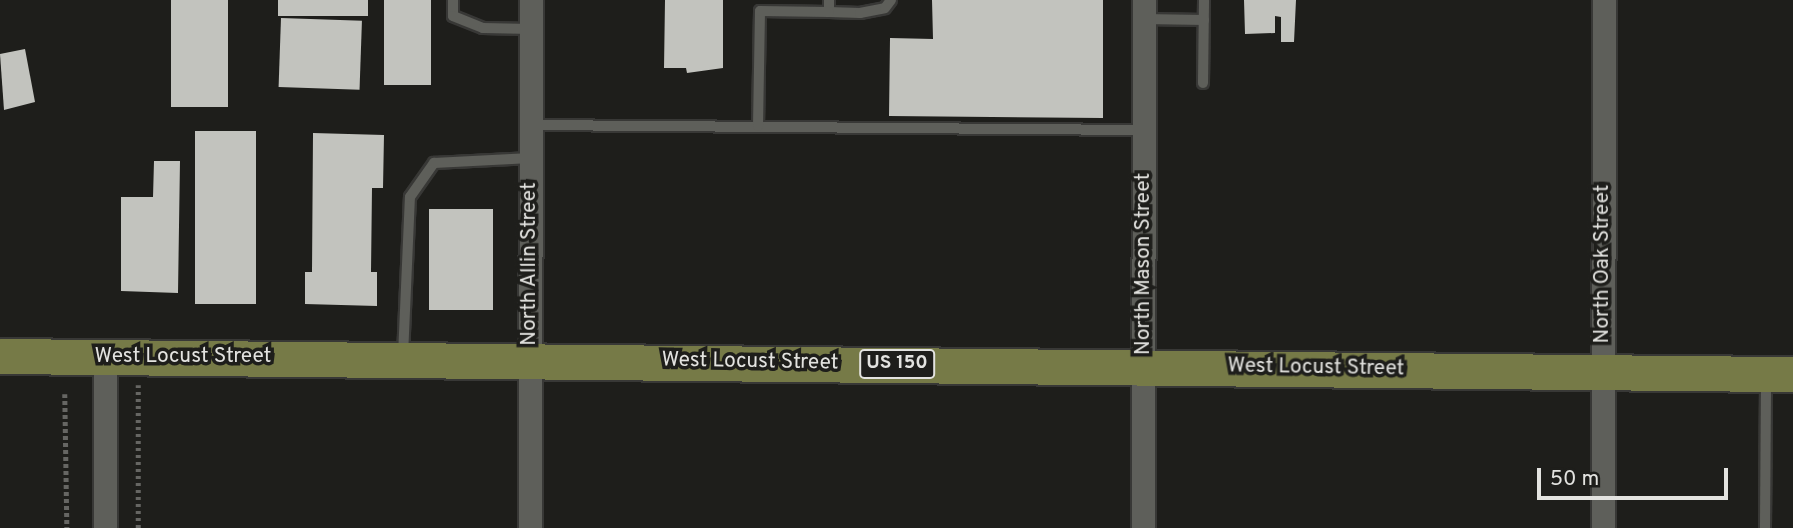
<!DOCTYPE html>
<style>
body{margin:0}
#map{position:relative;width:1793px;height:528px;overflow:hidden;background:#1e1e1b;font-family:Overpass,sans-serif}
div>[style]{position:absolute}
.building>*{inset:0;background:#c2c3be;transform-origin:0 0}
.path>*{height:4.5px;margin-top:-2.25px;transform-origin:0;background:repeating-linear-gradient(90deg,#666663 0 3.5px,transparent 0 7px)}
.roads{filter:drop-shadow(2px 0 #383836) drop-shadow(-2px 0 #383836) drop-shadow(0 2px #383836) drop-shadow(0 -2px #383836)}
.lane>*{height:10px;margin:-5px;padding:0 5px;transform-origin:5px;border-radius:5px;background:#5e5f5a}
.street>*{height:23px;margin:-11.5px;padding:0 11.5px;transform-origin:11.5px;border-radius:11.5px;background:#5e5f5a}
.primary>*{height:35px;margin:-17.5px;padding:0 17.5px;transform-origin:17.5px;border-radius:17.5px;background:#767a47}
span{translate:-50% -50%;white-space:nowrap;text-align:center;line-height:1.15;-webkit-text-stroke:7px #1e1e1b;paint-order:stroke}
.shield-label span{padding:2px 5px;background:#1e1e1b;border:2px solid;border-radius:5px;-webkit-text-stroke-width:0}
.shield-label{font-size:19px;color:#e3e3e0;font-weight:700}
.street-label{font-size:21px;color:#e3e3e0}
.scale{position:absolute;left:1537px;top:468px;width:191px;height:32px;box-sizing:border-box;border:4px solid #e3e3e0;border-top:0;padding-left:9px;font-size:21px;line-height:24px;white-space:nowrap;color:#e3e3e0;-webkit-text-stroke:5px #1e1e1b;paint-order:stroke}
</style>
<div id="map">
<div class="building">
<i style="left:171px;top:0;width:57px;height:107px"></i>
<i style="left:278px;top:0;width:90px;height:16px"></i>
<i style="left:384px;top:0;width:47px;height:85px"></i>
<i style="clip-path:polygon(665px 0,723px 0,723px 68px,687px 73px,686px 68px,664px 68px)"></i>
<i style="clip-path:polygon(932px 0,1103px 0,1103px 118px,889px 116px,890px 38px,933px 39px)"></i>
<i style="clip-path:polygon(1244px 0,1296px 0,1294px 42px,1281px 42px,1281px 17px,1275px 16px,1275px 33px,1245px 34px)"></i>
<i style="left:281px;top:18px;width:81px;height:69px;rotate:2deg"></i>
<i style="clip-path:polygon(25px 49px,35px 102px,4px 110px,0 54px)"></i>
<i style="left:195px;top:131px;width:61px;height:173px"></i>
<i style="clip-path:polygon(313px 133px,384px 135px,383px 188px,372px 188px,371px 272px,377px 272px,377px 306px,305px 304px,305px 272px,312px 272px)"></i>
<i style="clip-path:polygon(154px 161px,180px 161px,178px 293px,121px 291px,121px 197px,153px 197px)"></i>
<i style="left:429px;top:209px;width:64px;height:101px"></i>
</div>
<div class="path">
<i style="left:65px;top:394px;width:134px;rotate:89.1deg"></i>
<i style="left:138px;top:528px;width:143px;rotate:-90deg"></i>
</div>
<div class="roads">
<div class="lane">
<i style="left:453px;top:0;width:16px;rotate:90deg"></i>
<i style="left:453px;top:16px;width:32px;rotate:22deg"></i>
<i style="left:483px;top:28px;width:48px;rotate:1.2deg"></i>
<i style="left:829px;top:0;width:12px;rotate:90deg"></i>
<i style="left:829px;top:12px;width:31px;rotate:2deg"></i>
<i style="left:860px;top:13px;width:25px;rotate:-11deg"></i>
<i style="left:885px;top:8px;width:10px;rotate:-53deg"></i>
<i style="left:1144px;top:19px;width:60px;rotate:1deg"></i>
<i style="left:1203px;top:83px;width:83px;rotate:-89.3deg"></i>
<i style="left:531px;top:125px;width:613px;rotate:0.47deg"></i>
<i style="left:758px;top:126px;width:115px;rotate:-89deg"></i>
<i style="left:760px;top:11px;width:69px;rotate:0.8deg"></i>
<i style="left:403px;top:356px;width:159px;rotate:-87.5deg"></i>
<i style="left:410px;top:197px;width:42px;rotate:-54.8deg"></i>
<i style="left:434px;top:163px;width:97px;rotate:-3deg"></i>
<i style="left:1765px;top:528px;width:148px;rotate:-89.6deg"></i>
</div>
<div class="street">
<i style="left:105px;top:357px;width:171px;rotate:90deg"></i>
<i style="left:530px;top:528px;width:528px;rotate:-89.89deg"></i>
<i style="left:1143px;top:528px;width:528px;rotate:-89.89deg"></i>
<i style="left:1603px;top:528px;width:528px;rotate:-89.89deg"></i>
</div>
<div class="primary">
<i style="left:0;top:356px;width:1793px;rotate:0.58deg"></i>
</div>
</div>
<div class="shield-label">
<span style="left:897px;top:364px">US 150</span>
</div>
<div class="street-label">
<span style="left:530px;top:264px;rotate:-90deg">North Allin Street</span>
<span style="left:1144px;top:264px;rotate:-90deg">North Mason Street</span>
<span style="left:1603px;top:264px;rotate:-90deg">North Oak Street</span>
<span style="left:183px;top:357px">West Locust Street</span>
<span style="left:750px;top:362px;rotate:1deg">West Locust Street</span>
<span style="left:1316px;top:368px;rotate:1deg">West Locust Street</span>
</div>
<div class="scale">50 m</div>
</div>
